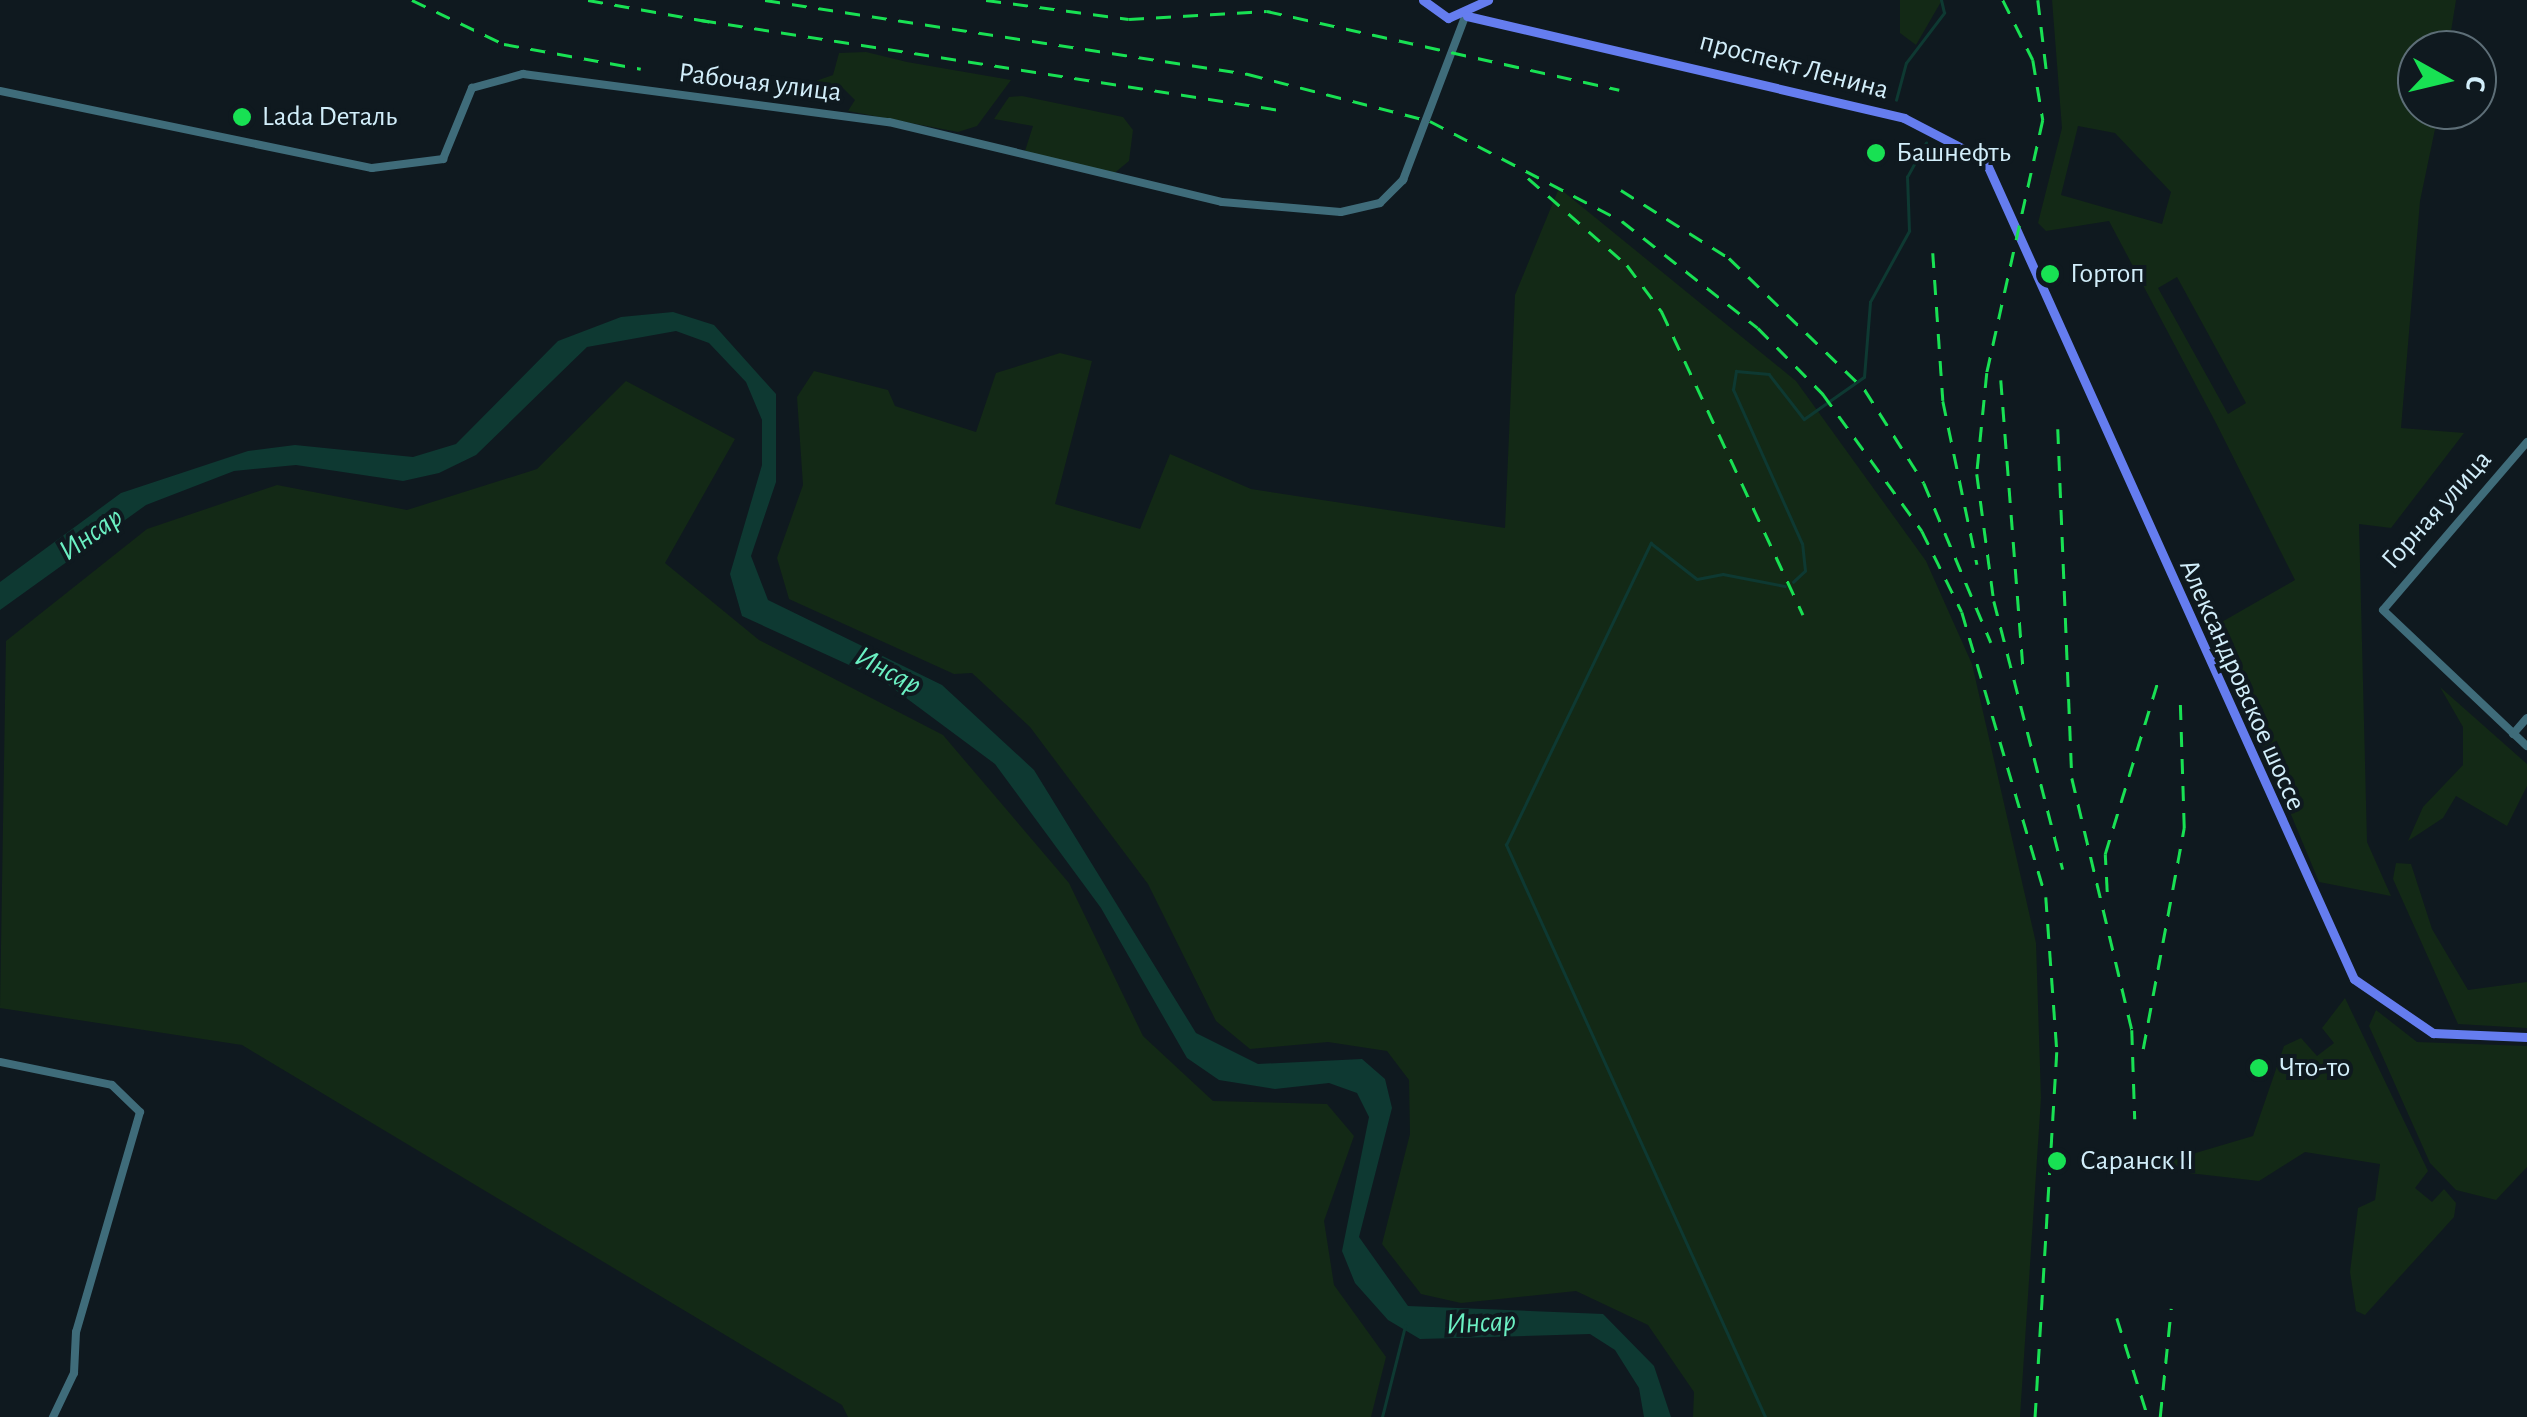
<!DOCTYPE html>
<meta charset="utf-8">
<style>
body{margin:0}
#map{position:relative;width:2527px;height:1417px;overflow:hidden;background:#0f191f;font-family:"Alegreya Sans",sans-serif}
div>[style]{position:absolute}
.green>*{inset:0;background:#132916}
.water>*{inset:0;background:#0e3932}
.stream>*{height:2.5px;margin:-1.25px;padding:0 1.25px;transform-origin:1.25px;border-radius:1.25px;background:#0e3932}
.minor>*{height:8px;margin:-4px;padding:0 4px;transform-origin:4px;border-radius:4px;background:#3f6c7a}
.major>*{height:9px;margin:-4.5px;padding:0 4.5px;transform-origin:4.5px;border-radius:4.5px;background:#657def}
.rail>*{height:2.5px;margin-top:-1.25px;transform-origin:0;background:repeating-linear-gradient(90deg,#18e153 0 15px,transparent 0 27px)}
.dots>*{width:28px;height:28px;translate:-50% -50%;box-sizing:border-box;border:5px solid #0f191f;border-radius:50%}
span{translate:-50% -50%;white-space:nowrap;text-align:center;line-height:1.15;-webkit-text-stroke:8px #0f191f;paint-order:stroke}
.street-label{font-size:28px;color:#d2eefa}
.poi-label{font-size:28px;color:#d2eefa}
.left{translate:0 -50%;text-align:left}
.water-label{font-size:30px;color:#6befc2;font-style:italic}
.north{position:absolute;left:2397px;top:30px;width:100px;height:100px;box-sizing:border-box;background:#0f191f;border:2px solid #5d6e77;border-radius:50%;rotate:98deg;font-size:28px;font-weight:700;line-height:40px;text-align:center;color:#d2eefa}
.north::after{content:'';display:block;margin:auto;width:35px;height:45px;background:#18e153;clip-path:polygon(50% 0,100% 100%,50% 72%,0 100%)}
</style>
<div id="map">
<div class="green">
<i style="clip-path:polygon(1900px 0,1942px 0,1916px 45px,1900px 33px)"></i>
<i style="clip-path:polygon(evenodd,2052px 0,2456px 0,2448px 50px,2417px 50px,2417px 110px,2439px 110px,2420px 201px,2401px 428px,2464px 433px,2391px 528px,2359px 524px,2367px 842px,2391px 896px,2319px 882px,2213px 627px,2295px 580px,2216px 423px,2109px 221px,2046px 231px,2038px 223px,2062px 128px,2052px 0,2078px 126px,2115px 133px,2171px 192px,2162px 224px,2061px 195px,2078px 126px,2052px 0,2177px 277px,2246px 403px,2228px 414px,2158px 288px,2177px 277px)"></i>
<i style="clip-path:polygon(866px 52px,907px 62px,1011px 80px,977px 126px,958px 132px,848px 111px,855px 100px,841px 86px,807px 84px,833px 75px,839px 53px)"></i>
<i style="clip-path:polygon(1022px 96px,1123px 117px,1133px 130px,1129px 161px,1112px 175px,1025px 151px,1033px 126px,994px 119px,1009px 97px)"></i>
<i style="clip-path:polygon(1559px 188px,1796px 381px,1926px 561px,1972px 664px,2036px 943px,2041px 1098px,2020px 1417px,1693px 1417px,1694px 1392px,1648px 1325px,1576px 1291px,1461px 1303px,1421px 1294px,1382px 1244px,1410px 1134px,1409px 1080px,1387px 1051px,1328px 1042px,1250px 1049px,1216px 1021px,1148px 884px,1030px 727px,972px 673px,954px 674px,789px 599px,777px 558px,803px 485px,797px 397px,814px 371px,888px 390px,895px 406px,976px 432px,996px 373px,1060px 353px,1092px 361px,1055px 504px,1140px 529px,1170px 454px,1251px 489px,1505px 528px,1515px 295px)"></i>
<i style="clip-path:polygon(626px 381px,735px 439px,665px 563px,759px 640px,943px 735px,1069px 883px,1143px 1036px,1213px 1101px,1327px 1104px,1354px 1136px,1324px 1221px,1334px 1285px,1386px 1357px,1371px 1417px,848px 1417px,842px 1405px,242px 1045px,0 1008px,6px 641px,147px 529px,277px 485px,407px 510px,537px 469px)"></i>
<i style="clip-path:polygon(2440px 687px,2527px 764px,2527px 786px,2507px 826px,2456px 796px,2443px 818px,2408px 841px,2423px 807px,2463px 765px,2463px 727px)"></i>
<i style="clip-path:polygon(2396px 863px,2411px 864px,2432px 929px,2468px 990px,2527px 982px,2527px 1028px,2458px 1024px,2393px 879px)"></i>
<i style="clip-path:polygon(2345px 998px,2428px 1171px,2415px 1188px,2432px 1202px,2444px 1189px,2456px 1203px,2454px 1217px,2365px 1315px,2356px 1311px,2350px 1272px,2358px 1208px,2375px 1200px,2380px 1164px,2305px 1152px,2259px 1181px,2145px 1168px,2253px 1136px,2284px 1046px,2301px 1038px,2317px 1056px,2334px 1043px,2322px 1028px)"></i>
<i style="clip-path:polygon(2376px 1010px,2417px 1042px,2527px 1046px,2527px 1167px,2496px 1200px,2456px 1190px,2430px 1163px,2369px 1026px)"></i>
</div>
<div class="water">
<i style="clip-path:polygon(673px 312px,714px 325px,776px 394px,776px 482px,751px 556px,768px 600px,942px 685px,1034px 770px,1196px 1033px,1258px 1064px,1362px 1059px,1385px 1079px,1392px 1108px,1359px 1237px,1408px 1306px,1603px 1314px,1654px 1366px,1671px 1417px,1644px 1417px,1639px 1388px,1615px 1350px,1590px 1334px,1420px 1339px,1388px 1320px,1355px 1283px,1342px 1251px,1369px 1117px,1357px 1093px,1329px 1083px,1275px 1089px,1219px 1080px,1187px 1058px,1101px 908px,995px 764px,882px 680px,742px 616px,730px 574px,762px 465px,762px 420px,746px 382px,709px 343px,676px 331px,587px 347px,476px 455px,439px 473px,403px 481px,296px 465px,234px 471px,146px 505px,0 610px,0 582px,121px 493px,248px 451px,295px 445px,413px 457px,456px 444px,558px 341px,621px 317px)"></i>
</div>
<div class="stream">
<i style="left:1896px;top:100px;width:38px;rotate:-75deg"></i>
<i style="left:1906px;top:63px;width:63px;rotate:-52.8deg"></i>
<i style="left:1944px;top:13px;width:13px;rotate:-103deg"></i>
<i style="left:1793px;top:582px;width:16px;rotate:-43deg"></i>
<i style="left:1805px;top:571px;width:27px;rotate:-96deg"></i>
<i style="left:1802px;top:544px;width:169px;rotate:-114.1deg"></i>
<i style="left:1733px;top:390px;width:19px;rotate:-81deg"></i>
<i style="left:1736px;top:371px;width:33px;rotate:5deg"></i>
<i style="left:1769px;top:374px;width:57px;rotate:52.1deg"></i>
<i style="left:1804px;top:419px;width:73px;rotate:-35deg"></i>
<i style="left:1864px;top:377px;width:75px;rotate:-85.4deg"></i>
<i style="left:1870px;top:302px;width:81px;rotate:-61.2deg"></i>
<i style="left:1909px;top:231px;width:54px;rotate:-92.1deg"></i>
<i style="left:1907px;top:177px;width:39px;rotate:-61deg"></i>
<i style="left:1382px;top:1417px;width:94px;rotate:-75.8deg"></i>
<i style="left:1765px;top:1417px;width:628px;rotate:-114.36deg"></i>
<i style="left:1506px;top:845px;width:335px;rotate:-64.4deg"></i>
<i style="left:1651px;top:543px;width:58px;rotate:38deg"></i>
<i style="left:1697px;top:579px;width:26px;rotate:-11deg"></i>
<i style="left:1723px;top:574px;width:63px;rotate:11deg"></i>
</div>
<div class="minor">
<i style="left:0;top:91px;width:380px;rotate:11.7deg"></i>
<i style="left:372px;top:168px;width:72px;rotate:-7.2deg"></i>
<i style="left:443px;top:159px;width:77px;rotate:-67.8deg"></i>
<i style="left:472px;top:88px;width:53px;rotate:-15.4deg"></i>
<i style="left:523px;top:74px;width:369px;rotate:7.5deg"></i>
<i style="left:889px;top:122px;width:342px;rotate:13.5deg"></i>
<i style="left:1222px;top:202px;width:119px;rotate:4.8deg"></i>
<i style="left:1341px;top:212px;width:40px;rotate:-13deg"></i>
<i style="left:1380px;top:203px;width:33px;rotate:-45deg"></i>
<i style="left:1403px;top:180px;width:174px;rotate:-69.2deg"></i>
<i style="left:2527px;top:442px;width:221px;rotate:130.6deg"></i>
<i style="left:2383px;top:610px;width:198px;rotate:43.4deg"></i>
<i style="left:2513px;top:734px;width:21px;rotate:-49deg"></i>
<i style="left:0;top:1062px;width:114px;rotate:11.6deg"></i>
<i style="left:112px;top:1085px;width:39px;rotate:44deg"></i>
<i style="left:140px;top:1112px;width:229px;rotate:106.2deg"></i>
<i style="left:76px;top:1332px;width:41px;rotate:92.8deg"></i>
<i style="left:74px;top:1373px;width:49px;rotate:115.5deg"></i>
</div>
<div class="major">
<i style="left:1423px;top:0;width:31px;rotate:36deg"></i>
<i style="left:1448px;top:18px;width:44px;rotate:-24.2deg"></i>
<i style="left:1467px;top:16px;width:449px;rotate:13.1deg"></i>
<i style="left:1904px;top:118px;width:91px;rotate:27.4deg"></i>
<i style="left:1985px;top:160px;width:898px;rotate:65.75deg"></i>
<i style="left:2354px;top:979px;width:96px;rotate:34.4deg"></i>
<i style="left:2433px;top:1033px;width:94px;rotate:2.4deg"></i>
</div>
<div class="rail">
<i style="left:412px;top:0;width:102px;rotate:25.6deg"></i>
<i style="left:504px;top:44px;width:139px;rotate:10.3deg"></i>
<i style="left:588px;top:0;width:126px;rotate:10.1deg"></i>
<i style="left:765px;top:0;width:489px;rotate:8.7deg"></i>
<i style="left:1248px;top:74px;width:188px;rotate:14.5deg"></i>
<i style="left:1430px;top:121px;width:216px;rotate:27.5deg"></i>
<i style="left:1622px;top:221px;width:173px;rotate:38.2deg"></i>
<i style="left:1758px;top:328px;width:93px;rotate:45.4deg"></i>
<i style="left:1823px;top:394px;width:169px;rotate:54.1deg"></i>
<i style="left:1922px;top:531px;width:90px;rotate:63.7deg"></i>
<i style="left:1962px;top:612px;width:297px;rotate:73.6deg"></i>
<i style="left:2046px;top:897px;width:155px;rotate:85.9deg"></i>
<i style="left:2057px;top:1052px;width:366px;rotate:93.4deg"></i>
<i style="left:986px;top:0;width:144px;rotate:7.6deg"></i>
<i style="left:1129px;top:19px;width:138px;rotate:-3.3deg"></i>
<i style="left:1267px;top:11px;width:361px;rotate:12.6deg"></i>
<i style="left:2003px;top:0;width:67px;rotate:63.4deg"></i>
<i style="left:2033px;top:60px;width:61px;rotate:80.5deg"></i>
<i style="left:2043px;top:120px;width:259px;rotate:102.5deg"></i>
<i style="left:1987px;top:373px;width:101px;rotate:95.7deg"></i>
<i style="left:1977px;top:474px;width:128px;rotate:82.4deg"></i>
<i style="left:1994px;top:601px;width:277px;rotate:75.6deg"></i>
<i style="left:2038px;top:0;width:75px;rotate:83.1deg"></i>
<i style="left:701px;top:20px;width:592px;rotate:8.84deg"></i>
<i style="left:1528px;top:178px;width:132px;rotate:41.3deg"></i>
<i style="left:1627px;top:265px;width:59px;rotate:53.3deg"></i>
<i style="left:1662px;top:312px;width:334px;rotate:65deg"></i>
<i style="left:1621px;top:190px;width:128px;rotate:32.2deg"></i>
<i style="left:1729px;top:258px;width:190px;rotate:44.1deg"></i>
<i style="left:1865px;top:390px;width:110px;rotate:57.6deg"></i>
<i style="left:1924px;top:483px;width:173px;rotate:67.2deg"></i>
<i style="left:1933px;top:253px;width:148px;rotate:86.1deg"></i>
<i style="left:1943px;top:401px;width:167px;rotate:78.2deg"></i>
<i style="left:2001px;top:380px;width:289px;rotate:85.6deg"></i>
<i style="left:2058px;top:429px;width:349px;rotate:87.7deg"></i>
<i style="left:2072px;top:778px;width:259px;rotate:76.6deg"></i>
<i style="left:2132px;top:1030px;width:89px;rotate:88.1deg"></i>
<i style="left:2107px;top:892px;width:38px;rotate:-93deg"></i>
<i style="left:2105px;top:854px;width:185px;rotate:-73deg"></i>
<i style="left:2143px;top:1049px;width:225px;rotate:-79.5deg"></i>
<i style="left:2184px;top:828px;width:127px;rotate:-91.8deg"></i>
<i style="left:2117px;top:1318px;width:104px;rotate:72.6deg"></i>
<i style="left:2160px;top:1417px;width:109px;rotate:-84.2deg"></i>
</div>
<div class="dots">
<i style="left:242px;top:117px;background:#18e153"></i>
<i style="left:1876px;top:153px;background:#18e153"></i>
<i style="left:2050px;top:274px;background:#18e153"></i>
<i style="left:2259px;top:1068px;background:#18e153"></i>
<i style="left:2057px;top:1161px;background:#18e153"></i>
</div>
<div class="street-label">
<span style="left:1794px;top:66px;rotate:15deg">проспект Ленина</span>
<span style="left:760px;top:83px;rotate:7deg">Рабочая улица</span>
<span style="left:2437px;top:510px;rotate:-48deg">Горная улица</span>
<span style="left:2242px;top:685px;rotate:66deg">Александровское шоссе</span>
</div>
<div class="poi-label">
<span class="left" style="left:262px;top:117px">Lada Dеталь</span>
<span class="left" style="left:1896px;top:153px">Башнефть</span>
<span class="left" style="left:2070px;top:274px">Гортоп</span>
<span class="left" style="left:2279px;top:1068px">Что-то</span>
<span class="left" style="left:2080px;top:1161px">Саранск II</span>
</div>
<div class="water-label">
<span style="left:91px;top:534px;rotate:-35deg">Инсар</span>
<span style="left:888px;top:671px;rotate:28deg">Инсар</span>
<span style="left:1481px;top:1323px;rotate:-3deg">Инсар</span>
</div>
<div class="north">С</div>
</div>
